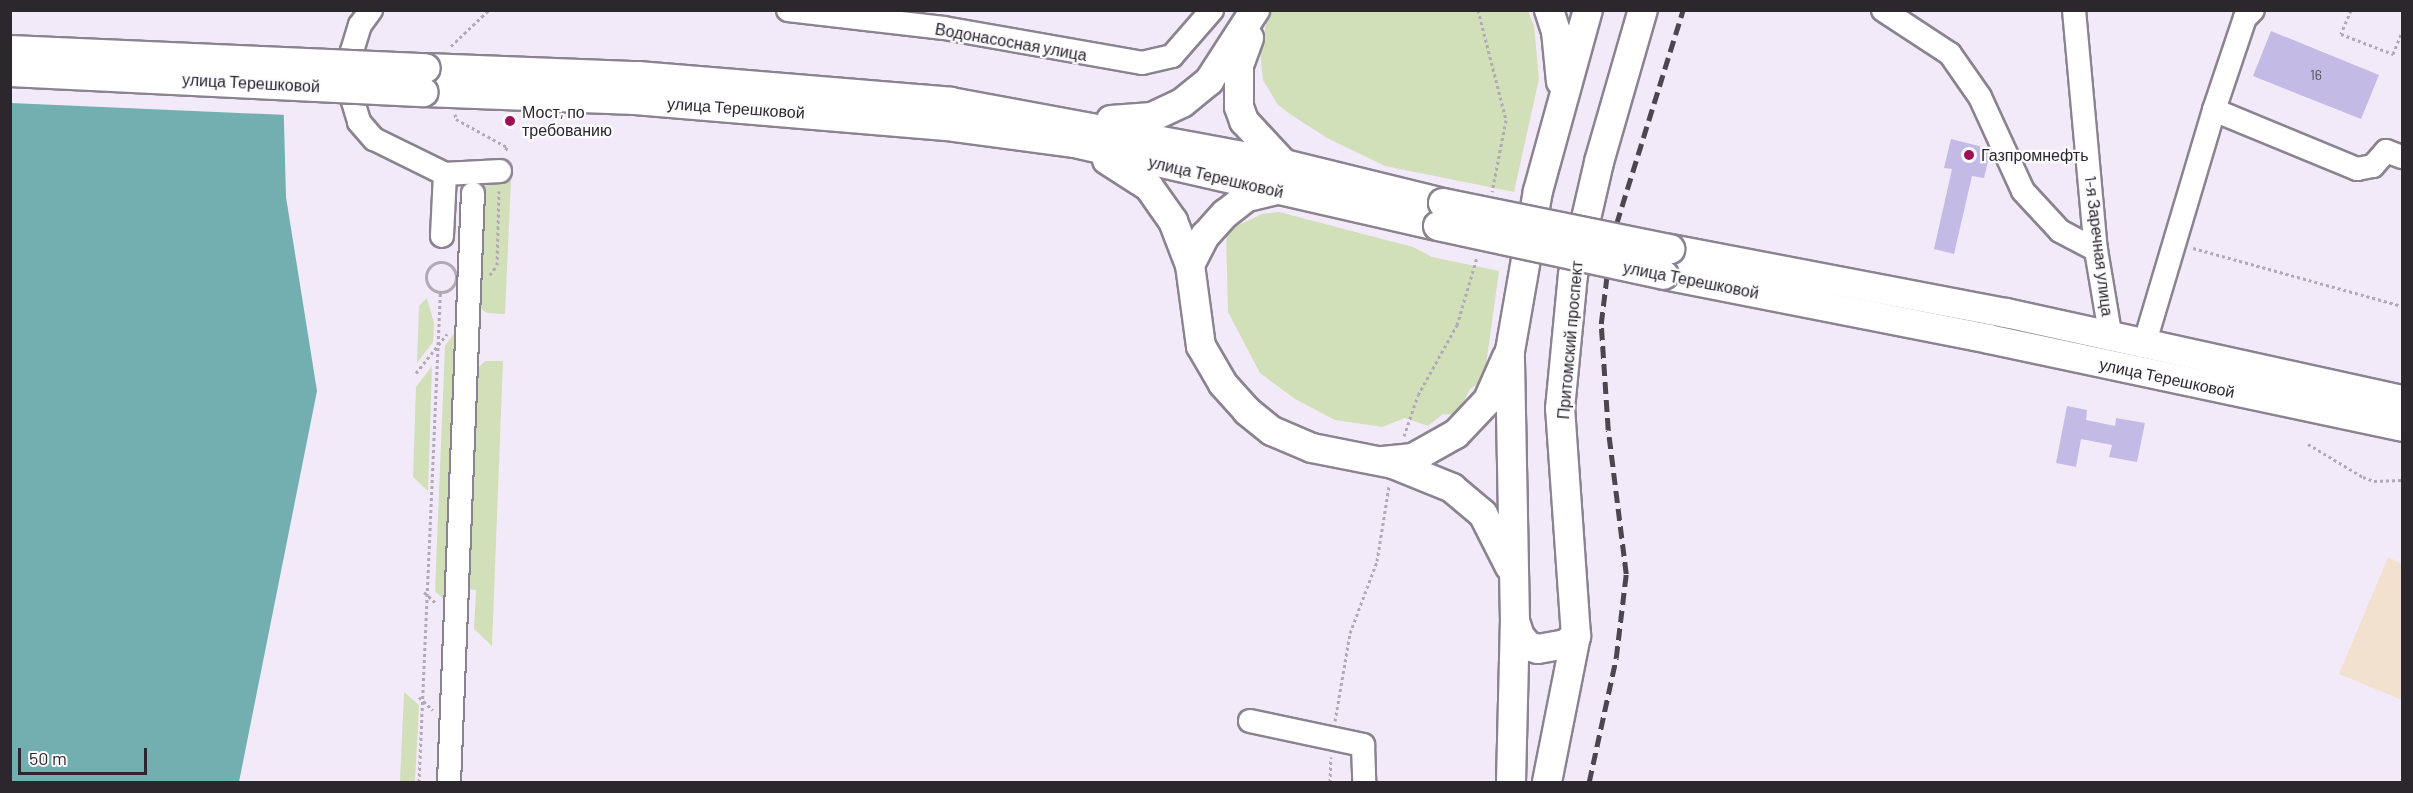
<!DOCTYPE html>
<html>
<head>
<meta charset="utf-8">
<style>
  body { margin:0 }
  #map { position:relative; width:2413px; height:793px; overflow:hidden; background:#f3eaf9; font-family:Barlow,sans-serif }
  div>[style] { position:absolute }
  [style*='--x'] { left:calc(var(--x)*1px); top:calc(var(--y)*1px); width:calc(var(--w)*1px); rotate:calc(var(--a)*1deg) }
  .industrial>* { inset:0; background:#f3e1d0 }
  .green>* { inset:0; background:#d1e0b9 }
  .water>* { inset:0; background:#73afb0 }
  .pier>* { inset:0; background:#f3eaf9 }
  .building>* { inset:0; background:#c3bae6 }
  .path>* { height:3px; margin-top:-1.5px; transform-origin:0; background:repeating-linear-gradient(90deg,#b1a9b5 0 3px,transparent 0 6px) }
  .path>.ring { margin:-1.5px; padding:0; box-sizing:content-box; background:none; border:3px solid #b1a9b5; border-radius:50% }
  .roads { filter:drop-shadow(2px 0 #8b8390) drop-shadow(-2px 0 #8b8390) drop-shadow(0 2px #8b8390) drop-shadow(0 -2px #8b8390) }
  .minor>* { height:22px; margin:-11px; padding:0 11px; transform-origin:11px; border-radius:11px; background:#fff }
  .major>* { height:28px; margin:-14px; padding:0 14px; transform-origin:14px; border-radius:14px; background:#fff }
  .rail>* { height:4.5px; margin-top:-2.25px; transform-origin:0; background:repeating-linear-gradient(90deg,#4c474f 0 12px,transparent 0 18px) }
  .bridges { filter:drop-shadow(2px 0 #8b8390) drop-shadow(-2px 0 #8b8390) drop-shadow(0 2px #8b8390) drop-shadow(0 -2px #8b8390) }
  .major-bridge>* { height:28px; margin:-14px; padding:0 14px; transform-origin:14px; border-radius:14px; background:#fff }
  .dots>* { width:16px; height:16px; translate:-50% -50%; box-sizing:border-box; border:3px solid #fcfbfe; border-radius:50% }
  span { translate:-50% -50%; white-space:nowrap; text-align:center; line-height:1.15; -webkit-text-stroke:4.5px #fcfbfe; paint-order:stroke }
  .number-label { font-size:14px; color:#514c5b }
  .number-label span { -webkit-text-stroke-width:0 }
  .street-label { font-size:16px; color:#2b272d }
  .poi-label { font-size:16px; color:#2b272d }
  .left { translate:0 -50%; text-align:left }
  .frame { position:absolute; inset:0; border:12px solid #2b272d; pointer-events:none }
  .scale { position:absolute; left:18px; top:748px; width:129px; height:27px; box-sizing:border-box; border:3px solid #2b272d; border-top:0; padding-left:8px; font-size:18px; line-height:21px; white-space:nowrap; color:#2b272d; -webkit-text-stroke:4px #fcfbfe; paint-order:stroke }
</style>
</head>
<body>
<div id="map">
  <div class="industrial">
    <div style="clip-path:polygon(2388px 557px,2402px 564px,2402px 700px,2339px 674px)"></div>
  </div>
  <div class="green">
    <div style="clip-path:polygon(1269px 11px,1528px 11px,1534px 26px,1539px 79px,1514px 192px,1385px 166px,1327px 138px,1290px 114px,1278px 105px,1263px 80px,1260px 51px)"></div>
    <div style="clip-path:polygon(507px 176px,511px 180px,505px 314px,487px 313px,477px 306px,480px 186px,489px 177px)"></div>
    <div style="clip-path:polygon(1279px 212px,1413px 247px,1432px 257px,1499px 271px,1484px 380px,1470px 389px,1457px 415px,1443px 414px,1428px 426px,1405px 418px,1382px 427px,1335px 420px,1295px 399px,1260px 373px,1228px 312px,1226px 231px,1262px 214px)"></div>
    <div style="clip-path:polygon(427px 298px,434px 323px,433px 342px,417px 363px,419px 306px)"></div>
    <div style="clip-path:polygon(462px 322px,449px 604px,435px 591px,445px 346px)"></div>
    <div style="clip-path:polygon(485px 361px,503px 361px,492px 646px,474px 629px,476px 590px,466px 589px,476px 370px)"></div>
    <div style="clip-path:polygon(432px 366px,428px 491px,413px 477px,416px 387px)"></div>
    <div style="clip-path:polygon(404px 692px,419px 705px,415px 782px,400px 782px)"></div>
  </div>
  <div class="water">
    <div style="clip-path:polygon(10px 11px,281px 11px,286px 197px,317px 391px,239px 782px,11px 782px)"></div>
  </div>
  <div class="pier">
    <div style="clip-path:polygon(284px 10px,287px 115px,11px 103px,11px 11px)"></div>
  </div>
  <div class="building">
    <div style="clip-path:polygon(2271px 31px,2379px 75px,2361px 119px,2253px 76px)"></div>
    <div style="clip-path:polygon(1951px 139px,1991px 149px,1984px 178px,1972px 176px,1954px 254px,1934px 249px,1952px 169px,1944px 168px)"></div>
    <div style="clip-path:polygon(2067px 406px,2087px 410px,2086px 420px,2115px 426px,2116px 418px,2145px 423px,2137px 462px,2109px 457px,2112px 445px,2081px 439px,2076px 467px,2056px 463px)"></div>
  </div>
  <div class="path">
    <div style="--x:1478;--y:10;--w:114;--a:75.7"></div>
    <div style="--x:1506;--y:120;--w:73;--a:101"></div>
    <div style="--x:2351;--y:10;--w:26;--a:113"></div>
    <div style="--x:2341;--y:34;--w:56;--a:21"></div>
    <div style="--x:2393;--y:54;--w:24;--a:-68"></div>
    <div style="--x:451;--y:46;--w:52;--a:-43.5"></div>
    <div style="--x:455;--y:114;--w:5;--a:79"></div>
    <div style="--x:456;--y:119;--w:58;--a:28.8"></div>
    <div style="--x:507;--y:147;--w:5;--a:112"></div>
    <div style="--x:2193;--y:248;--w:217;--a:15.5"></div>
    <div class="ring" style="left:426px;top:262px;width:27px;height:27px"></div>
    <div style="--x:490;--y:275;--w:12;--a:-55"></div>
    <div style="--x:497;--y:265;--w:74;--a:-88.5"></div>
    <div style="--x:416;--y:373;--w:50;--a:-51.5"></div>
    <div style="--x:1404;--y:436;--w:43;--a:-71.1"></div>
    <div style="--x:1418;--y:395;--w:80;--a:-60.9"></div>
    <div style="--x:1457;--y:325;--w:71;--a:-73.6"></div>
    <div style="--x:2308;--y:444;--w:64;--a:31"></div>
    <div style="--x:2363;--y:477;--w:12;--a:20"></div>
    <div style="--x:2374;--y:481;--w:28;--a:-2"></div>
    <div style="--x:424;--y:592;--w:16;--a:43"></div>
    <div style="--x:419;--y:697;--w:19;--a:43"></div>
    <div style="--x:1335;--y:721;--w:89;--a:-80.3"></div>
    <div style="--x:1350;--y:633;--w:77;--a:-69.4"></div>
    <div style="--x:1377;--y:561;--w:76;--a:-80.9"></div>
    <div style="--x:419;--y:782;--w:490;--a:-87.5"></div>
    <div style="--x:1330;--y:782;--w:25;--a:-88"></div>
  </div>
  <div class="roads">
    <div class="minor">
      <div style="--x:371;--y:10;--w:19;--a:126"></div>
      <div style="--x:360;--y:25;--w:27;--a:107"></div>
      <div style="--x:352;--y:51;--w:44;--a:91.3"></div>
      <div style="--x:351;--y:95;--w:28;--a:73"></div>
      <div style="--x:359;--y:122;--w:23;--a:49"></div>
      <div style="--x:374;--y:139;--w:79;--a:26.2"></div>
      <div style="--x:445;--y:174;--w:62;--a:92.8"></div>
      <div style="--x:788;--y:10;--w:157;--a:6.6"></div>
      <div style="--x:944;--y:28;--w:201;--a:10"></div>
      <div style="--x:1142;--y:63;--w:31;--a:-13"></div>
      <div style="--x:1172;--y:56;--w:61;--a:-49"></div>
      <div style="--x:1883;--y:10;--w:80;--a:33.3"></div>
      <div style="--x:1950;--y:54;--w:52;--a:55.1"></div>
      <div style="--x:1980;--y:97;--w:103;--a:65.4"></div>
      <div style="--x:2023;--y:191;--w:54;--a:47.2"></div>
      <div style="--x:2060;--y:231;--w:41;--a:27.8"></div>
      <div style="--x:2074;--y:10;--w:241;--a:84.8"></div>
      <div style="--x:2096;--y:250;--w:90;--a:80.4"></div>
      <div style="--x:2214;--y:110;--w:155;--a:22.4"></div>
      <div style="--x:2357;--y:169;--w:16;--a:-11"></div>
      <div style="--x:2373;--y:166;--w:20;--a:-49"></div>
      <div style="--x:2386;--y:151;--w:17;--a:21"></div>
      <div style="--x:445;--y:174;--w:55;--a:-3.1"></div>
      <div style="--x:2144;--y:345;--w:245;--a:-73.4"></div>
      <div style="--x:2214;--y:110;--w:97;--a:-71.4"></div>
      <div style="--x:2245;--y:18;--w:11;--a:-45"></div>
      <div style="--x:1250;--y:721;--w:116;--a:12"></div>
      <div style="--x:1363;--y:745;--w:37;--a:88"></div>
      <div style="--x:449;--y:782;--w:589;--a:-87.67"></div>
    </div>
    <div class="major">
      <div style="--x:1549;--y:10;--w:22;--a:72"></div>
      <div style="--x:1556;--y:31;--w:51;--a:84.4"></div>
      <div style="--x:1249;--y:38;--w:29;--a:110"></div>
      <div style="--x:1239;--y:65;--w:42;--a:90"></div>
      <div style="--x:1239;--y:107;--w:15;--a:70"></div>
      <div style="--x:1244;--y:121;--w:59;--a:47.1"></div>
      <div style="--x:426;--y:68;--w:212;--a:2.2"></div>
      <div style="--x:638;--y:76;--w:314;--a:4.7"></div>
      <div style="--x:951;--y:102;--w:339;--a:10.5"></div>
      <div style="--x:1284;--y:164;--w:164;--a:13.8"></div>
      <div style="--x:424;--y:92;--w:211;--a:2.2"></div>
      <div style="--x:635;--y:100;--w:321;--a:4.8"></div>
      <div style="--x:955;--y:127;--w:121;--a:7.6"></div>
      <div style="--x:1075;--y:143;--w:372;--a:12.9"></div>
      <div style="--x:1111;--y:120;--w:41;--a:-4.2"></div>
      <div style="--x:1152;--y:117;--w:33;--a:-25"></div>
      <div style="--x:1182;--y:103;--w:35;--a:-39"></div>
      <div style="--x:1209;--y:81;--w:85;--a:-57.1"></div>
      <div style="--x:1107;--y:160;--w:50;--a:32.7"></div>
      <div style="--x:1149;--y:187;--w:42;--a:54.8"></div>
      <div style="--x:1173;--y:221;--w:47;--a:68.9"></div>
      <div style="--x:1190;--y:265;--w:82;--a:82.3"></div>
      <div style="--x:1201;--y:346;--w:44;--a:59.9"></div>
      <div style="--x:1223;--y:384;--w:36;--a:48"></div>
      <div style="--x:1247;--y:411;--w:32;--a:39"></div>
      <div style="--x:1272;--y:431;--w:43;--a:23"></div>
      <div style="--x:1312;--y:448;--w:83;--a:11.2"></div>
      <div style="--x:1393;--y:464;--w:64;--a:22.1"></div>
      <div style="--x:1452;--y:488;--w:40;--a:40"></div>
      <div style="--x:1483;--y:514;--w:59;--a:63"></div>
      <div style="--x:1670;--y:249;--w:342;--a:10.8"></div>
      <div style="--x:2006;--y:313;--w:405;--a:12.4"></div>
      <div style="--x:1190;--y:265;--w:33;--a:-63"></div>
      <div style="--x:1205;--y:236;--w:30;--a:-48"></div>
      <div style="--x:1225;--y:214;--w:28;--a:-38"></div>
      <div style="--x:1247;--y:197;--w:28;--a:-13"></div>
      <div style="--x:1664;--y:275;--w:331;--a:11.1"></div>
      <div style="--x:1989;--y:339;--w:422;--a:12"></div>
      <div style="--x:1383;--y:461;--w:30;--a:-6"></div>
      <div style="--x:1413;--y:458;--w:49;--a:-29.2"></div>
      <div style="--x:1456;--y:434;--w:47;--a:-46.7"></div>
      <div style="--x:1488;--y:400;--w:47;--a:-66.2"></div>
      <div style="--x:1515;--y:621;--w:16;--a:72"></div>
      <div style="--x:1520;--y:636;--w:13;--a:51"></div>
      <div style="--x:1528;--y:646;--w:10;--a:17"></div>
      <div style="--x:1538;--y:649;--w:27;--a:-10"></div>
      <div style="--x:1565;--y:644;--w:14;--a:-36"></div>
      <div style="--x:1511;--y:782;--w:161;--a:-88.6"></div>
      <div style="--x:1515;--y:621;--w:270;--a:-91.1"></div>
      <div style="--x:1510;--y:351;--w:162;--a:-80.1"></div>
      <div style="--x:1538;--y:191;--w:188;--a:-74.6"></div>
      <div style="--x:1547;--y:782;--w:149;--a:-78.8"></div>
      <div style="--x:1576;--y:636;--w:228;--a:-94"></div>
      <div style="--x:1560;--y:409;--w:135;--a:-84.5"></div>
      <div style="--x:1573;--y:275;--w:116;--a:-77"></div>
      <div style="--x:1599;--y:162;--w:158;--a:-73.9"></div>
    </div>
  </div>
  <div class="rail">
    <div style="--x:1589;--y:782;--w:127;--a:-77.7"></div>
    <div style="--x:1616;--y:658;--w:85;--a:-83.2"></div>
    <div style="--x:1626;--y:574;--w:145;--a:-97.1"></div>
    <div style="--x:1608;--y:430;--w:106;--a:-93.8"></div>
    <div style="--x:1601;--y:324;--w:84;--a:-83.1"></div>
    <div style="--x:1611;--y:241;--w:242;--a:-72.7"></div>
  </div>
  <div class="bridges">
    <div class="major-bridge">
      <div style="--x:10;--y:50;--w:416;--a:2.5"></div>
      <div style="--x:10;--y:72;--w:414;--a:2.8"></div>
      <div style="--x:1443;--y:203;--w:232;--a:11.5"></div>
      <div style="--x:1438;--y:226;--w:231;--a:12.2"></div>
    </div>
  </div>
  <div class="dots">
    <div style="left:510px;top:121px;background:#9f0f58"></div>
    <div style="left:1969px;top:155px;background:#9f0f58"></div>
  </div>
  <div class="number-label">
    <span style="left:2316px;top:75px">16</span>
  </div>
  <div class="street-label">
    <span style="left:1011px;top:42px;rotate:10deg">Водонасосная улица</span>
    <span style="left:251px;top:83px;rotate:3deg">улица Терешковой</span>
    <span style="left:736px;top:108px;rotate:4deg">улица Терешковой</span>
    <span style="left:1216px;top:177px;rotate:13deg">улица Терешковой</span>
    <span style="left:2099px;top:246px;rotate:83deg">1-я Заречная улица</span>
    <span style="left:1691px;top:280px;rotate:11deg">улица Терешковой</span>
    <span style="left:1570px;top:340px;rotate:-85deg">Притомский проспект</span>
    <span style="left:2167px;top:378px;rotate:12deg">улица Терешковой</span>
  </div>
  <div class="poi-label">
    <span class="left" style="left:522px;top:121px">Мост, по<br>требованию</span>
    <span class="left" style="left:1981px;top:155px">Газпромнефть</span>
  </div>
  <div class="frame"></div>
  <div class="scale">50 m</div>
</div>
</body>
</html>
